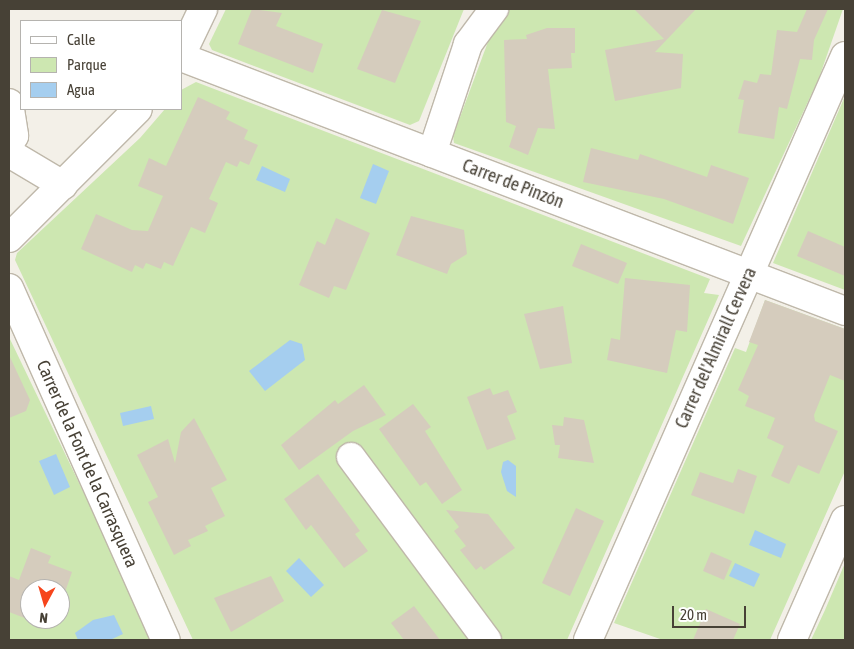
<!DOCTYPE html>
<html>
<head>
<meta charset="utf-8">
<style>
  body { margin:0 }
  #map { position:relative; width:854px; height:649px; overflow:hidden; background:#f3f0e8; font-family:"Asap Condensed",sans-serif }
  div>[style] { position:absolute }
  [style*='--x'] { left:calc(var(--x)*1px); top:calc(var(--y)*1px); width:calc(var(--w)*1px); rotate:calc(var(--a)*1deg) }
  .green>* { inset:0; background:#cde7b1 }
  .water>* { inset:0; background:#a5ceef }
  .building>* { inset:0; background:#d5ccbd }
  .roads { filter:drop-shadow(1px 0 #bfb8aa) drop-shadow(-1px 0 #bfb8aa) drop-shadow(0 1px #bfb8aa) drop-shadow(0 -1px #bfb8aa) }
  .minor>* { height:28px; margin:-14px; padding:0 14px; transform-origin:14px; border-radius:14px; background:#fff }
  span { translate:-50% -50%; white-space:nowrap; text-align:center; line-height:1.15; -webkit-text-stroke:4px #fff; paint-order:stroke }
  .street-label { font-size:18px; color:#474136 }
  .frame { position:absolute; inset:0; border:10px solid #474136; pointer-events:none }
  .legend { position:absolute; left:20px; top:20px; width:162px; height:90px; box-sizing:border-box; background:#fff; border:1px solid #b5b3af; margin:0; padding:6px 9px; list-style:none; font-size:15px; color:#474136 }
  .legend li { display:flex; align-items:center; gap:10px; height:25px }
  .legend b { width:25px; border:1px solid #b5b3af }
  .north { position:absolute; left:20px; top:579px; width:50px; height:50px; box-sizing:border-box; background:#fff; border:1px solid #b5b3af; border-radius:50%; rotate:186deg; font-size:14px; font-weight:700; line-height:20px; text-align:center; color:#474136 }
  .north::after { content:''; display:block; margin:auto; width:18px; height:22px; background:#f6451c; clip-path:polygon(50% 0,100% 100%,50% 72%,0 100%) }
  .scale { position:absolute; left:672px; top:606px; width:74px; height:22px; box-sizing:border-box; border:2px solid #474136; border-top:0; padding-left:6px; font-size:15px; line-height:18px; white-space:nowrap; color:#474136; -webkit-text-stroke:4px #fff; paint-order:stroke }
</style>
</head>
<body>
<div id="map">
  <div class="green">
    <div style="clip-path:polygon(226px 9px,464px 9px,419px 121px,410px 125px,212px 50px,209px 44px)"></div>
    <div style="clip-path:polygon(508px 9px,843px 9px,819px 78px,741px 246px,454px 143px,453px 136px,492px 31px)"></div>
    <div style="clip-path:polygon(196px 82px,710px 279px,704px 293px,719px 295px,567px 640px,193px 640px,15px 260px,17px 253px,140px 138px,165px 109px,181px 109px,181px 90px)"></div>
    <div style="clip-path:polygon(845px 96px,845px 290px,773px 263px)"></div>
    <div style="clip-path:polygon(765px 300px,845px 329px,845px 471px,770px 640px,663px 640px,614px 623px,735px 348px,746px 352px)"></div>
    <div style="clip-path:polygon(evenodd,9px 337px,130px 589px,153px 640px,9px 640px,9px 337px,30px 589px,60px 589px,60px 619px,30px 619px,30px 589px)"></div>
    <div style="clip-path:polygon(845px 563px,845px 640px,811px 640px,825px 610px)"></div>
  </div>
  <div class="water">
    <div style="clip-path:polygon(373px 164px,389px 171px,376px 204px,360px 198px)"></div>
    <div style="clip-path:polygon(262px 166px,290px 179px,285px 192px,256px 180px)"></div>
    <div style="clip-path:polygon(290px 340px,302px 344px,305px 360px,265px 391px,249px 371px)"></div>
    <div style="clip-path:polygon(151px 406px,154px 419px,123px 426px,120px 413px)"></div>
    <div style="clip-path:polygon(56px 454px,70px 487px,54px 495px,39px 461px)"></div>
    <div style="clip-path:polygon(508px 460px,516px 466px,516px 497px,507px 491px,501px 472px,503px 462px)"></div>
    <div style="clip-path:polygon(755px 530px,786px 544px,781px 558px,749px 545px)"></div>
    <div style="clip-path:polygon(299px 558px,324px 585px,311px 597px,286px 571px)"></div>
    <div style="clip-path:polygon(735px 563px,760px 574px,754px 587px,729px 576px)"></div>
    <div style="clip-path:polygon(114px 615px,123px 634px,110px 640px,78px 640px,75px 633px,93px 620px)"></div>
  </div>
  <div class="building">
    <div style="clip-path:polygon(252px 9px,282px 13px,276px 26px,323px 44px,313px 73px,238px 44px)"></div>
    <div style="clip-path:polygon(634px 9px,696px 9px,655px 52px,683px 54px,681px 88px,615px 101px,605px 50px,664px 39px)"></div>
    <div style="clip-path:polygon(807px 9px,828px 9px,814px 40px,812px 60px,800px 59px,787px 109px,779px 107px,774px 139px,738px 133px,744px 100px,738px 99px,744px 80px,757px 83px,760px 74px,771px 75px,777px 30px,797px 32px)"></div>
    <div style="clip-path:polygon(382px 10px,421px 21px,395px 83px,357px 69px)"></div>
    <div style="clip-path:polygon(547px 28px,575px 28px,575px 53px,571px 53px,572px 68px,548px 69px,555px 129px,538px 128px,528px 155px,509px 147px,516px 126px,506px 122px,504px 40px,527px 39px,526px 35px)"></div>
    <div style="clip-path:polygon(198px 97px,230px 112px,226px 119px,248px 130px,244px 139px,258px 145px,249px 165px,240px 161px,237px 167px,226px 162px,209px 199px,218px 203px,205px 233px,191px 227px,173px 266px,164px 262px,161px 269px,146px 263px,143px 269px,135px 265px,132px 272px,81px 249px,96px 214px,132px 230px,148px 231px,163px 196px,138px 186px,149px 158px,166px 166px)"></div>
    <div style="clip-path:polygon(591px 148px,638px 160px,640px 154px,707px 177px,711px 165px,749px 178px,733px 224px,664px 199px,583px 182px)"></div>
    <div style="clip-path:polygon(411px 216px,464px 230px,467px 254px,451px 264px,447px 274px,396px 255px)"></div>
    <div style="clip-path:polygon(336px 218px,370px 233px,346px 290px,334px 286px,329px 298px,299px 285px,317px 241px,325px 245px)"></div>
    <div style="clip-path:polygon(808px 231px,845px 247px,845px 276px,797px 256px)"></div>
    <div style="clip-path:polygon(581px 244px,627px 263px,618px 284px,572px 266px)"></div>
    <div style="clip-path:polygon(625px 278px,690px 285px,687px 332px,676px 330px,667px 373px,607px 360px,611px 338px,620px 340px)"></div>
    <div style="clip-path:polygon(765px 300px,845px 329px,845px 381px,830px 375px,814px 415px,815px 421px,838px 431px,819px 474px,798px 465px,789px 484px,771px 476px,784px 446px,767px 438px,775px 418px,745px 406px,749px 396px,738px 390px,758px 345px,749px 342px)"></div>
    <div style="clip-path:polygon(563px 306px,572px 363px,540px 369px,524px 314px)"></div>
    <div style="clip-path:polygon(9px 355px,30px 400px,26px 411px,9px 418px)"></div>
    <div style="clip-path:polygon(364px 385px,386px 415px,353px 431px,299px 470px,281px 445px,335px 400px,338px 404px)"></div>
    <div style="clip-path:polygon(490px 388px,493px 395px,508px 390px,517px 412px,507px 416px,516px 439px,487px 450px,467px 397px)"></div>
    <div style="clip-path:polygon(413px 404px,431px 427px,425px 431px,462px 490px,442px 504px,426px 482px,420px 486px,379px 429px)"></div>
    <div style="clip-path:polygon(564px 417px,584px 420px,594px 463px,558px 458px,560px 445px,555px 445px,552px 425px,563px 426px)"></div>
    <div style="clip-path:polygon(194px 418px,227px 480px,211px 488px,225px 516px,205px 526px,208px 531px,188px 540px,191px 546px,174px 555px,148px 502px,158px 497px,137px 455px,168px 439px,175px 463px,181px 432px)"></div>
    <div style="clip-path:polygon(738px 469px,757px 476px,744px 514px,691px 495px,700px 472px,733px 483px)"></div>
    <div style="clip-path:polygon(318px 474px,360px 531px,355px 534px,368px 551px,344px 568px,311px 525px,306px 530px,284px 499px)"></div>
    <div style="clip-path:polygon(576px 508px,604px 521px,570px 596px,542px 583px)"></div>
    <div style="clip-path:polygon(446px 510px,488px 514px,515px 548px,484px 570px,481px 566px,476px 570px,460px 550px,466px 546px,454px 531px,459px 527px)"></div>
    <div style="clip-path:polygon(31px 548px,51px 556px,48px 563px,72px 572px,63px 598px,60px 589px,30px 586px,30px 620px,9px 612px,9px 576px,19px 580px)"></div>
    <div style="clip-path:polygon(711px 552px,732px 561px,724px 580px,703px 571px)"></div>
    <div style="clip-path:polygon(271px 576px,284px 601px,231px 632px,214px 598px)"></div>
    <div style="clip-path:polygon(414px 606px,440px 640px,404px 640px,391px 623px)"></div>
    <div style="clip-path:polygon(706px 609px,740px 624px,733px 640px,693px 640px)"></div>
  </div>
  <div class="roads">
    <div class="minor">
      <div style="--x:181;--y:55;--w:51;--a:-64.4"></div>
      <div style="--x:181;--y:57;--w:711;--a:20.93"></div>
      <div style="--x:9;--y:103;--w:33;--a:81"></div>
      <div style="--x:14;--y:136;--w:10;--a:119"></div>
      <div style="--x:9;--y:153;--w:63;--a:30.7"></div>
      <div style="--x:432;--y:153;--w:115;--a:-71.7"></div>
      <div style="--x:468;--y:44;--w:44;--a:-53.4"></div>
      <div style="--x:9;--y:238;--w:182;--a:-45"></div>
      <div style="--x:9;--y:288;--w:385;--a:66"></div>
      <div style="--x:351;--y:457;--w:228;--a:53.4"></div>
      <div style="--x:588;--y:640;--w:638;--a:-66.25"></div>
      <div style="--x:792;--y:640;--w:131;--a:-66.2"></div>
    </div>
  </div>
  <div class="street-label">
    <span style="left:513px;top:184px;rotate:21deg">Carrer de Pinzón</span>
    <span style="left:716px;top:348px;rotate:-66deg">Carrer del'Almirall Cervera</span>
    <span style="left:87px;top:464px;rotate:66deg">Carrer de la Font de la Carrasquera</span>
  </div>
  <div class="frame"></div>
  <ul class="legend">
  <li><b style="height:6px;background:#fff"></b>Calle</li>
  <li><b style="height:14px;background:#cde7b1"></b>Parque</li>
  <li><b style="height:14px;background:#a5ceef"></b>Agua</li>
  </ul>
  <div class="north">N</div>
  <div class="scale">20 m</div>
</div>
</body>
</html>
